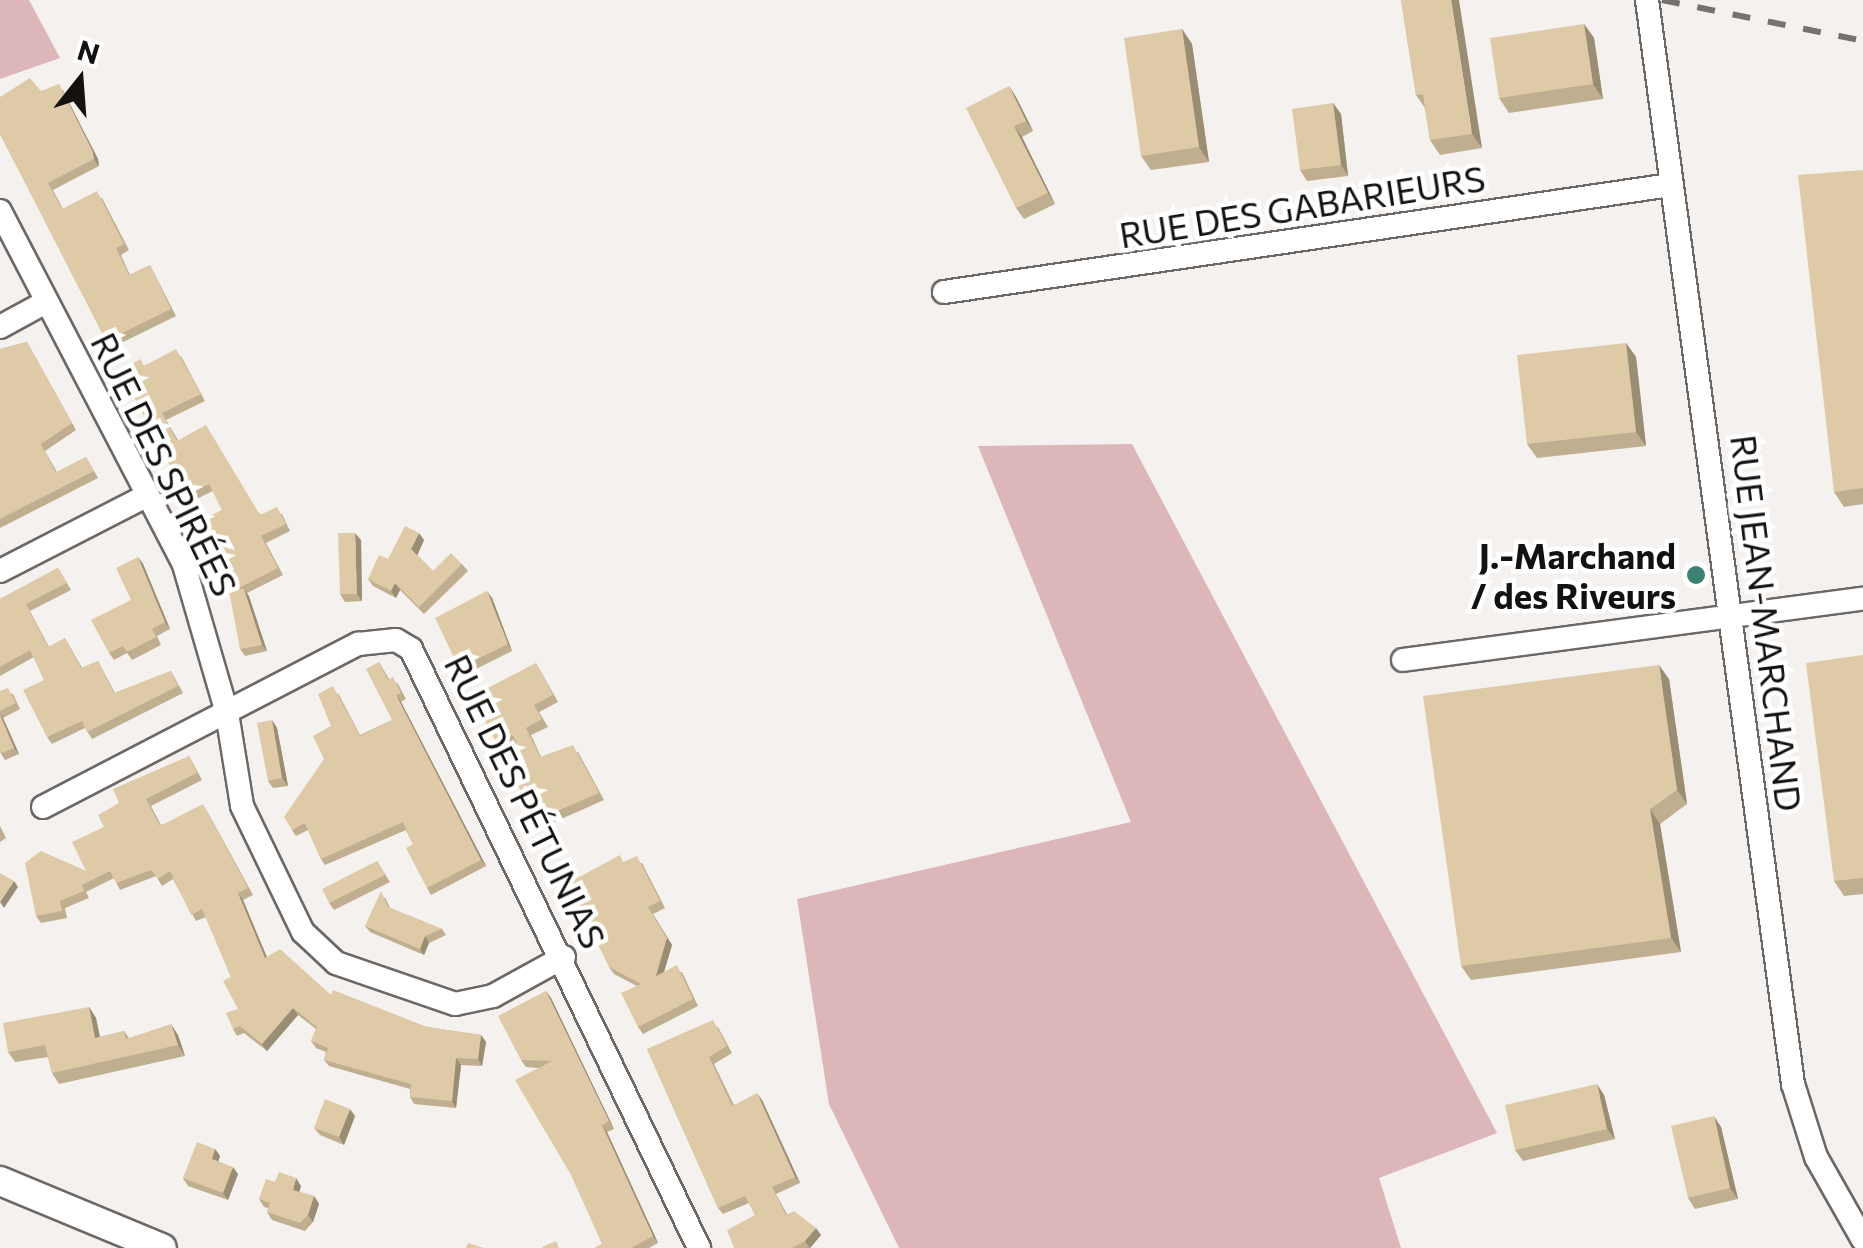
<!DOCTYPE html>
<html>
<head>
<meta charset="utf-8">
<style>
  body { margin:0 }
  #map { position:relative; width:1863px; height:1248px; overflow:hidden; background:#f5f1ee; font-family:Commissioner,sans-serif }
  div>[style] { position:absolute }
  [style*='--x'] { left:calc(var(--x)*1px); top:calc(var(--y)*1px); width:calc(var(--w)*1px); rotate:calc(var(--a)*1deg) }
  .green>* { inset:0; background:#ddb6b9 }
  .roads { filter:drop-shadow(2px 0 #6c6866) drop-shadow(-2px 0 #6c6866) drop-shadow(0 2px #6c6866) drop-shadow(0 -2px #6c6866) }
  .minor>* { height:22px; margin:-11px; padding:0 11px; transform-origin:11px; border-radius:11px; background:#fff }
  .tertiary>* { height:28px; margin:-14px; padding:0 14px; transform-origin:14px; border-radius:14px; background:#fff }
  .rail>* { height:6px; margin-top:-3px; transform-origin:0; background:repeating-linear-gradient(90deg,#757371 0 18px,transparent 0 36px) }
  .wall>* { inset:0; background:#bfae8f }
  .shaded-wall>* { inset:0; background:#9b8d74 }
  .building>* { inset:0; background:#decaa6 }
  .dots>* { width:28px; height:28px; translate:-50% -50%; box-sizing:border-box; border:5px solid #fff; border-radius:50% }
  span { translate:-50% -50%; white-space:nowrap; text-align:center; line-height:1.15; -webkit-text-stroke:9px #fff; paint-order:stroke }
  .street-label { font-size:35px; color:#131211 }
  .poi-label { font-size:35px; color:#131211; font-weight:700 }
  .right { translate:-100% -50%; text-align:right }
  .north { position:absolute; left:30px; top:30px; width:100px; height:100px; -webkit-text-stroke:8px #fff; paint-order:stroke; rotate:17deg; font-size:28px; font-weight:700; line-height:40px; text-align:center; color:#131211 }
  .north::after { content:''; display:block; margin:auto; width:35px; height:45px; background:#131211; clip-path:polygon(50% 0,100% 100%,50% 72%,0 100%) }
</style>
</head>
<body>
<div id="map">
  <div class="green">
    <div style="clip-path:polygon(0 0,29px 0,60px 58px,0 79px)"></div>
    <div style="clip-path:polygon(1132px 444px,1497px 1133px,1379px 1178px,1401px 1248px,899px 1248px,829px 1104px,797px 899px,1131px 822px,978px 446px)"></div>
  </div>
  <div class="roads">
    <div class="minor">
      <div style="--x:1647;--y:0;--w:1094;--a:82.33"></div>
      <div style="--x:1793;--y:1084;--w:77;--a:72.5"></div>
      <div style="--x:1816;--y:1157;--w:95;--a:60.5"></div>
      <div style="--x:0;--y:211;--w:399;--a:62.5"></div>
      <div style="--x:184;--y:565;--w:154;--a:73.8"></div>
      <div style="--x:227;--y:713;--w:94;--a:80.8"></div>
      <div style="--x:242;--y:806;--w:140;--a:64.2"></div>
      <div style="--x:303;--y:932;--w:45;--a:43.2"></div>
      <div style="--x:336;--y:963;--w:126;--a:19"></div>
      <div style="--x:455;--y:1004;--w:39;--a:-12"></div>
      <div style="--x:493;--y:996;--w:81;--a:-28.8"></div>
      <div style="--x:944;--y:292;--w:734;--a:-8.38"></div>
      <div style="--x:0;--y:327;--w:52;--a:-28.5"></div>
      <div style="--x:0;--y:571;--w:162;--a:-27.2"></div>
      <div style="--x:1403;--y:660;--w:464;--a:-7.6"></div>
      <div style="--x:43;--y:807;--w:355;--a:-27.4"></div>
      <div style="--x:358;--y:644;--w:38;--a:-6"></div>
      <div style="--x:396;--y:640;--w:17;--a:31"></div>
      <div style="--x:411;--y:649;--w:665;--a:64.32"></div>
    </div>
    <div class="tertiary">
      <div style="--x:0;--y:1181;--w:175;--a:22.5"></div>
    </div>
  </div>
  <div class="rail">
    <div style="--x:1662;--y:0;--w:205;--a:11.5"></div>
  </div>
  <div class="wall">
    <div style="clip-path:polygon(1401px 0,1482px 148px,1440px 155px,1430px 140px,1425px 108px,1416px 95px)"></div>
    <div style="clip-path:polygon(1584px 24px,1594px 38px,1603px 99px,1509px 113px,1499px 98px)"></div>
    <div style="clip-path:polygon(1182px 29px,1192px 44px,1209px 162px,1151px 170px,1141px 156px)"></div>
    <div style="clip-path:polygon(1009px 86px,1016px 97px,1033px 131px,1022px 137px,1055px 204px,1024px 219px,1016px 208px)"></div>
    <div style="clip-path:polygon(63px 90px,98px 159px,99px 166px,53px 190px,63px 209px,102px 198px,129px 250px,121px 255px,130px 275px,150px 265px,176px 316px,111px 348px,0 134px,41px 91px)"></div>
    <div style="clip-path:polygon(1333px 103px,1341px 114px,1348px 176px,1307px 181px,1300px 170px)"></div>
    <div style="clip-path:polygon(1863px 170px,1863px 504px,1844px 507px,1834px 492px)"></div>
    <div style="clip-path:polygon(27px 342px,76px 430px,45px 451px,57px 472px,86px 457px,98px 478px,0 528px,0 349px)"></div>
    <div style="clip-path:polygon(1626px 343px,1636px 357px,1646px 446px,1537px 458px,1527px 444px)"></div>
    <div style="clip-path:polygon(181px 356px,205px 401px,166px 420px,178px 440px,261px 515px,282px 514px,290px 531px,266px 543px,283px 575px,247px 593px,267px 651px,245px 656px,240px 649px,235px 590px,222px 510px,213px 491px,190px 502px,185px 495px,145px 365px)"></div>
    <div style="clip-path:polygon(361px 540px,362px 601px,345px 602px,340px 594px)"></div>
    <div style="clip-path:polygon(424px 540px,417px 555px,433px 571px,462px 564px,468px 571px,424px 614px,400px 590px,396px 598px,373px 586px,368px 579px,388px 559px)"></div>
    <div style="clip-path:polygon(138px 557px,143px 564px,170px 629px,157px 636px,161px 645px,132px 660px,127px 653px,114px 660px,109px 653px,131px 600px)"></div>
    <div style="clip-path:polygon(58px 568px,71px 590px,30px 611px,49px 647px,65px 638px,82px 668px,98px 661px,115px 693px,171px 671px,183px 693px,92px 739px,85px 728px,52px 744px,47px 737px,44px 680px,34px 657px,0 676px,0 599px)"></div>
    <div style="clip-path:polygon(492px 598px,512px 651px,464px 675px,459px 668px)"></div>
    <div style="clip-path:polygon(1863px 655px,1863px 894px,1844px 896px,1834px 881px)"></div>
    <div style="clip-path:polygon(379px 662px,389px 679px,398px 684px,406px 699px,401px 702px,486px 866px,431px 895px,427px 888px,413px 844px,406px 830px,325px 865px,321px 859px,308px 830px,296px 836px,292px 830px,324px 759px,338px 693px,360px 735px,392px 720px)"></div>
    <div style="clip-path:polygon(536px 663px,558px 702px,539px 712px,548px 727px,531px 735px,541px 757px,578px 752px,604px 800px,541px 828px,536px 820px,527px 765px,517px 743px,502px 751px,497px 744px)"></div>
    <div style="clip-path:polygon(1669px 679px,1687px 804px,1660px 824px,1681px 952px,1471px 980px,1461px 966px)"></div>
    <div style="clip-path:polygon(0 691px,13px 694px,20px 709px,3px 718px,19px 754px,5px 760px,0 752px)"></div>
    <div style="clip-path:polygon(272px 720px,277px 728px,288px 786px,273px 788px,268px 781px)"></div>
    <div style="clip-path:polygon(189px 756px,202px 780px,151px 806px,161px 825px,207px 811px,253px 895px,243px 900px,267px 957px,331px 995px,427px 1027px,481px 1035px,486px 1042px,482px 1066px,461px 1065px,456px 1108px,414px 1104px,410px 1097px,410px 1089px,329px 1066px,324px 1060px,326px 1052px,316px 1048px,311px 1041px,316px 1029px,298px 1015px,267px 1051px,244px 1033px,237px 1036px,233px 1029px,238px 1009px,231px 977px,206px 917px,196px 921px,173px 879px,162px 886px,156px 876px,120px 890px,114px 878px,86px 892px,89px 898px,65px 908px,67px 918px,41px 923px,36px 916px,86px 871px,104px 827px,119px 803px)"></div>
    <div style="clip-path:polygon(0 826px,6px 838px,0 842px)"></div>
    <div style="clip-path:polygon(377px 861px,390px 882px,334px 910px,329px 903px)"></div>
    <div style="clip-path:polygon(624px 862px,642px 863px,665px 908px,653px 914px,672px 945px,664px 972px,682px 972px,698px 1006px,643px 1034px,638px 1027px,637px 986px,614px 974px,609px 967px)"></div>
    <div style="clip-path:polygon(385px 897px,390px 908px,442px 929px,446px 935px,429px 943px,424px 955px,370px 932px,365px 926px)"></div>
    <div style="clip-path:polygon(546px 991px,551px 998px,614px 1129px,607px 1132px,658px 1243px,649px 1248px,596px 1248px,602px 1244px,539px 1068px,526px 1067px,521px 1060px)"></div>
    <div style="clip-path:polygon(89px 1007px,96px 1018px,100px 1037px,124px 1031px,129px 1038px,178px 1035px,185px 1056px,59px 1084px,52px 1073px,48px 1057px,15px 1062px,8px 1052px)"></div>
    <div style="clip-path:polygon(718px 1027px,732px 1053px,714px 1064px,734px 1105px,762px 1100px,800px 1183px,776px 1194px,787px 1214px,821px 1235px,810px 1248px,734px 1248px,755px 1215px,749px 1203px,723px 1214px,718px 1208px,647px 1049px)"></div>
    <div style="clip-path:polygon(1604px 1095px,1615px 1139px,1523px 1161px,1515px 1150px)"></div>
    <div style="clip-path:polygon(355px 1116px,344px 1145px,320px 1135px,314px 1128px)"></div>
    <div style="clip-path:polygon(1721px 1127px,1738px 1199px,1695px 1209px,1688px 1198px)"></div>
    <div style="clip-path:polygon(215px 1149px,220px 1156px,218px 1161px,238px 1174px,228px 1200px,188px 1186px,183px 1178px)"></div>
    <div style="clip-path:polygon(275px 1182px,301px 1186px,299px 1192px,314px 1196px,319px 1204px,313px 1222px,305px 1231px,272px 1220px,267px 1212px,268px 1208px,264px 1207px,259px 1199px)"></div>
  </div>
  <div class="shaded-wall">
    <div style="clip-path:polygon(1451px 0,1459px 0,1482px 148px,1472px 134px)"></div>
    <div style="clip-path:polygon(1584px 24px,1594px 38px,1603px 99px,1593px 84px)"></div>
    <div style="clip-path:polygon(1182px 29px,1192px 44px,1209px 162px,1199px 147px)"></div>
    <div style="clip-path:polygon(59px 84px,98px 159px,99px 166px,94px 159px)"></div>
    <div style="clip-path:polygon(1009px 86px,1016px 97px,1033px 131px,1026px 121px)"></div>
    <div style="clip-path:polygon(1333px 103px,1341px 114px,1348px 176px,1341px 165px)"></div>
    <div style="clip-path:polygon(1014px 126px,1022px 137px,1055px 204px,1048px 193px)"></div>
    <div style="clip-path:polygon(1626px 343px,1636px 357px,1646px 446px,1636px 432px)"></div>
    <div style="clip-path:polygon(355px 533px,361px 540px,362px 601px,357px 594px)"></div>
    <div style="clip-path:polygon(419px 533px,424px 540px,417px 556px,411px 549px)"></div>
    <div style="clip-path:polygon(138px 557px,143px 564px,170px 629px,165px 622px)"></div>
    <div style="clip-path:polygon(395px 583px,400px 590px,396px 598px,391px 591px)"></div>
    <div style="clip-path:polygon(244px 589px,249px 596px,267px 651px,262px 645px)"></div>
    <div style="clip-path:polygon(487px 591px,492px 598px,512px 651px,508px 644px)"></div>
    <div style="clip-path:polygon(1659px 665px,1669px 679px,1687px 804px,1677px 790px)"></div>
    <div style="clip-path:polygon(396px 695px,401px 702px,486px 866px,481px 860px)"></div>
    <div style="clip-path:polygon(0 714px,3px 718px,19px 754px,14px 748px)"></div>
    <div style="clip-path:polygon(272px 720px,277px 728px,288px 786px,282px 778px)"></div>
    <div style="clip-path:polygon(1650px 809px,1660px 824px,1681px 952px,1671px 938px)"></div>
    <div style="clip-path:polygon(14px 881px,18px 887px,4px 908px,0 902px)"></div>
    <div style="clip-path:polygon(238px 893px,243px 900px,270px 965px,265px 958px)"></div>
    <div style="clip-path:polygon(648px 907px,672px 945px,661px 982px,656px 976px)"></div>
    <div style="clip-path:polygon(425px 936px,429px 943px,424px 955px,420px 949px)"></div>
    <div style="clip-path:polygon(546px 991px,551px 998px,614px 1129px,609px 1121px)"></div>
    <div style="clip-path:polygon(89px 1007px,96px 1018px,102px 1048px,95px 1038px)"></div>
    <div style="clip-path:polygon(293px 1008px,298px 1015px,267px 1051px,262px 1044px)"></div>
    <div style="clip-path:polygon(171px 1024px,178px 1035px,185px 1056px,178px 1045px)"></div>
    <div style="clip-path:polygon(481px 1035px,486px 1042px,482px 1066px,478px 1059px)"></div>
    <div style="clip-path:polygon(456px 1058px,461px 1065px,456px 1108px,452px 1101px)"></div>
    <div style="clip-path:polygon(1597px 1084px,1604px 1095px,1615px 1139px,1607px 1129px)"></div>
    <div style="clip-path:polygon(757px 1093px,762px 1100px,800px 1183px,795px 1177px)"></div>
    <div style="clip-path:polygon(350px 1109px,355px 1116px,344px 1145px,339px 1137px)"></div>
    <div style="clip-path:polygon(1714px 1116px,1721px 1127px,1738px 1199px,1730px 1188px)"></div>
    <div style="clip-path:polygon(602px 1125px,607px 1132px,658px 1243px,653px 1236px)"></div>
    <div style="clip-path:polygon(215px 1149px,220px 1156px,217px 1166px,212px 1159px)"></div>
    <div style="clip-path:polygon(233px 1167px,238px 1174px,228px 1200px,223px 1193px)"></div>
    <div style="clip-path:polygon(296px 1178px,301px 1186px,298px 1197px,293px 1190px)"></div>
    <div style="clip-path:polygon(314px 1196px,319px 1204px,313px 1222px,308px 1215px)"></div>
    <div style="clip-path:polygon(816px 1228px,821px 1235px,810px 1248px,805px 1241px)"></div>
  </div>
  <div class="building">
    <div style="clip-path:polygon(1401px 0,1451px 0,1472px 134px,1430px 140px,1423px 94px,1416px 95px)"></div>
    <div style="clip-path:polygon(1584px 24px,1593px 84px,1499px 98px,1490px 38px)"></div>
    <div style="clip-path:polygon(1182px 29px,1199px 147px,1141px 156px,1124px 38px)"></div>
    <div style="clip-path:polygon(30px 78px,41px 91px,59px 84px,93px 152px,94px 159px,48px 183px,62px 209px,97px 191px,124px 244px,116px 248px,129px 275px,150px 265px,171px 309px,106px 341px,0 134px,0 97px)"></div>
    <div style="clip-path:polygon(1009px 86px,1026px 121px,1014px 126px,1048px 193px,1016px 208px,966px 108px)"></div>
    <div style="clip-path:polygon(1333px 103px,1341px 165px,1300px 170px,1292px 109px)"></div>
    <div style="clip-path:polygon(1863px 170px,1863px 488px,1834px 492px,1798px 175px)"></div>
    <div style="clip-path:polygon(27px 342px,72px 423px,41px 444px,56px 473px,86px 457px,94px 471px,0 519px,0 349px)"></div>
    <div style="clip-path:polygon(1626px 343px,1636px 432px,1527px 444px,1517px 355px)"></div>
    <div style="clip-path:polygon(176px 349px,201px 394px,162px 413px,177px 441px,206px 425px,260px 515px,277px 507px,286px 524px,261px 536px,278px 568px,235px 590px,244px 589px,262px 645px,240px 649px,229px 591px,235px 590px,200px 521px,222px 510px,209px 484px,185px 495px,120px 370px,141px 359px,144px 366px)"></div>
    <div style="clip-path:polygon(405px 526px,419px 533px,411px 549px,433px 571px,451px 553px,462px 564px,419px 607px,395px 583px,391px 591px,368px 579px,379px 555px,388px 559px)"></div>
    <div style="clip-path:polygon(338px 533px,355px 533px,357px 594px,340px 594px)"></div>
    <div style="clip-path:polygon(138px 557px,165px 622px,152px 629px,156px 637px,127px 652px,123px 646px,109px 653px,91px 620px,131px 600px,116px 568px)"></div>
    <div style="clip-path:polygon(58px 568px,67px 583px,26px 604px,48px 647px,65px 638px,81px 668px,98px 661px,114px 693px,171px 671px,178px 686px,87px 732px,82px 721px,47px 737px,23px 690px,44px 680px,30px 650px,0 667px,0 599px)"></div>
    <div style="clip-path:polygon(487px 591px,508px 644px,459px 668px,435px 618px)"></div>
    <div style="clip-path:polygon(1863px 655px,1863px 878px,1834px 881px,1806px 663px)"></div>
    <div style="clip-path:polygon(379px 662px,388px 680px,393px 677px,401px 693px,396px 695px,481px 860px,427px 888px,406px 848px,413px 844px,403px 822px,321px 859px,305px 823px,292px 830px,284px 817px,324px 759px,313px 736px,331px 726px,318px 694px,333px 686px,360px 736px,392px 720px,366px 669px)"></div>
    <div style="clip-path:polygon(536px 663px,553px 695px,534px 705px,542px 719px,526px 728px,540px 757px,573px 745px,599px 793px,536px 820px,511px 772px,527px 765px,513px 735px,497px 744px,472px 696px)"></div>
    <div style="clip-path:polygon(1659px 665px,1677px 790px,1650px 809px,1671px 938px,1461px 966px,1423px 696px)"></div>
    <div style="clip-path:polygon(8px 688px,16px 703px,0 711px,0 691px)"></div>
    <div style="clip-path:polygon(0 715px,14px 748px,1px 753px,0 752px)"></div>
    <div style="clip-path:polygon(272px 720px,282px 778px,268px 781px,257px 723px)"></div>
    <div style="clip-path:polygon(189px 756px,197px 773px,146px 799px,160px 826px,203px 804px,248px 888px,238px 893px,265px 958px,280px 949px,331px 995px,333px 990px,427px 1027px,481px 1035px,478px 1059px,456px 1058px,452px 1101px,410px 1097px,411px 1084px,324px 1060px,328px 1048px,311px 1041px,317px 1027px,293px 1008px,262px 1044px,240px 1026px,233px 1029px,226px 1013px,238px 1009px,223px 981px,231px 977px,202px 909px,191px 915px,170px 871px,158px 879px,151px 870px,116px 883px,110px 871px,82px 885px,84px 891px,60px 901px,62px 911px,36px 916px,25px 863px,41px 851px,86px 871px,72px 842px,104px 827px,98px 815px,119px 803px,113px 789px)"></div>
    <div style="clip-path:polygon(620px 855px,623px 862px,637px 856px,660px 901px,648px 907px,667px 938px,656px 976px,677px 965px,693px 999px,638px 1027px,621px 993px,641px 984px,609px 967px,568px 883px)"></div>
    <div style="clip-path:polygon(377px 861px,385px 875px,329px 903px,322px 889px)"></div>
    <div style="clip-path:polygon(0 873px,14px 881px,0 902px)"></div>
    <div style="clip-path:polygon(381px 891px,388px 907px,442px 929px,425px 936px,420px 949px,365px 926px)"></div>
    <div style="clip-path:polygon(546px 991px,609px 1121px,602px 1125px,653px 1236px,631px 1248px,596px 1248px,595px 1247px,602px 1244px,571px 1175px,515px 1080px,552px 1061px,521px 1060px,498px 1016px)"></div>
    <div style="clip-path:polygon(89px 1007px,95px 1038px,124px 1031px,126px 1039px,171px 1024px,178px 1045px,52px 1073px,45px 1045px,8px 1052px,3px 1023px)"></div>
    <div style="clip-path:polygon(713px 1020px,727px 1046px,709px 1057px,732px 1106px,757px 1093px,795px 1177px,772px 1187px,786px 1215px,794px 1211px,816px 1228px,805px 1241px,792px 1248px,734px 1248px,727px 1230px,755px 1215px,745px 1196px,718px 1208px,647px 1049px)"></div>
    <div style="clip-path:polygon(1597px 1084px,1607px 1129px,1515px 1150px,1505px 1105px)"></div>
    <div style="clip-path:polygon(325px 1099px,350px 1109px,339px 1137px,314px 1128px)"></div>
    <div style="clip-path:polygon(1714px 1116px,1730px 1188px,1688px 1198px,1671px 1126px)"></div>
    <div style="clip-path:polygon(197px 1142px,215px 1149px,212px 1159px,233px 1167px,223px 1193px,183px 1178px)"></div>
    <div style="clip-path:polygon(279px 1172px,296px 1178px,293px 1190px,314px 1196px,308px 1215px,300px 1223px,267px 1212px,270px 1203px,259px 1199px,266px 1179px,275px 1182px)"></div>
    <div style="clip-path:polygon(556px 1241px,559px 1248px,543px 1248px,542px 1247px)"></div>
    <div style="clip-path:polygon(468px 1243px,484px 1248px,466px 1248px)"></div>
  </div>
  <div class="dots">
    <div style="left:1696px;top:575px;background:#3f8171"></div>
  </div>
  <div class="street-label">
    <span style="left:1302px;top:206px;rotate:-9deg">RUE DES GABARIEURS</span>
    <span style="left:165px;top:464px;rotate:64deg">RUE DES SPIRÉES</span>
    <span style="left:1767px;top:623px;rotate:83deg">RUE JEAN-MARCHAND</span>
    <span style="left:526px;top:801px;rotate:64deg">RUE DES PÉTUNIAS</span>
  </div>
  <div class="poi-label">
    <span class="right" style="left:1676px;top:575px">J.-Marchand<br>/ des Riveurs</span>
  </div>
  <div class="north">N</div>
</div>
</body>
</html>
